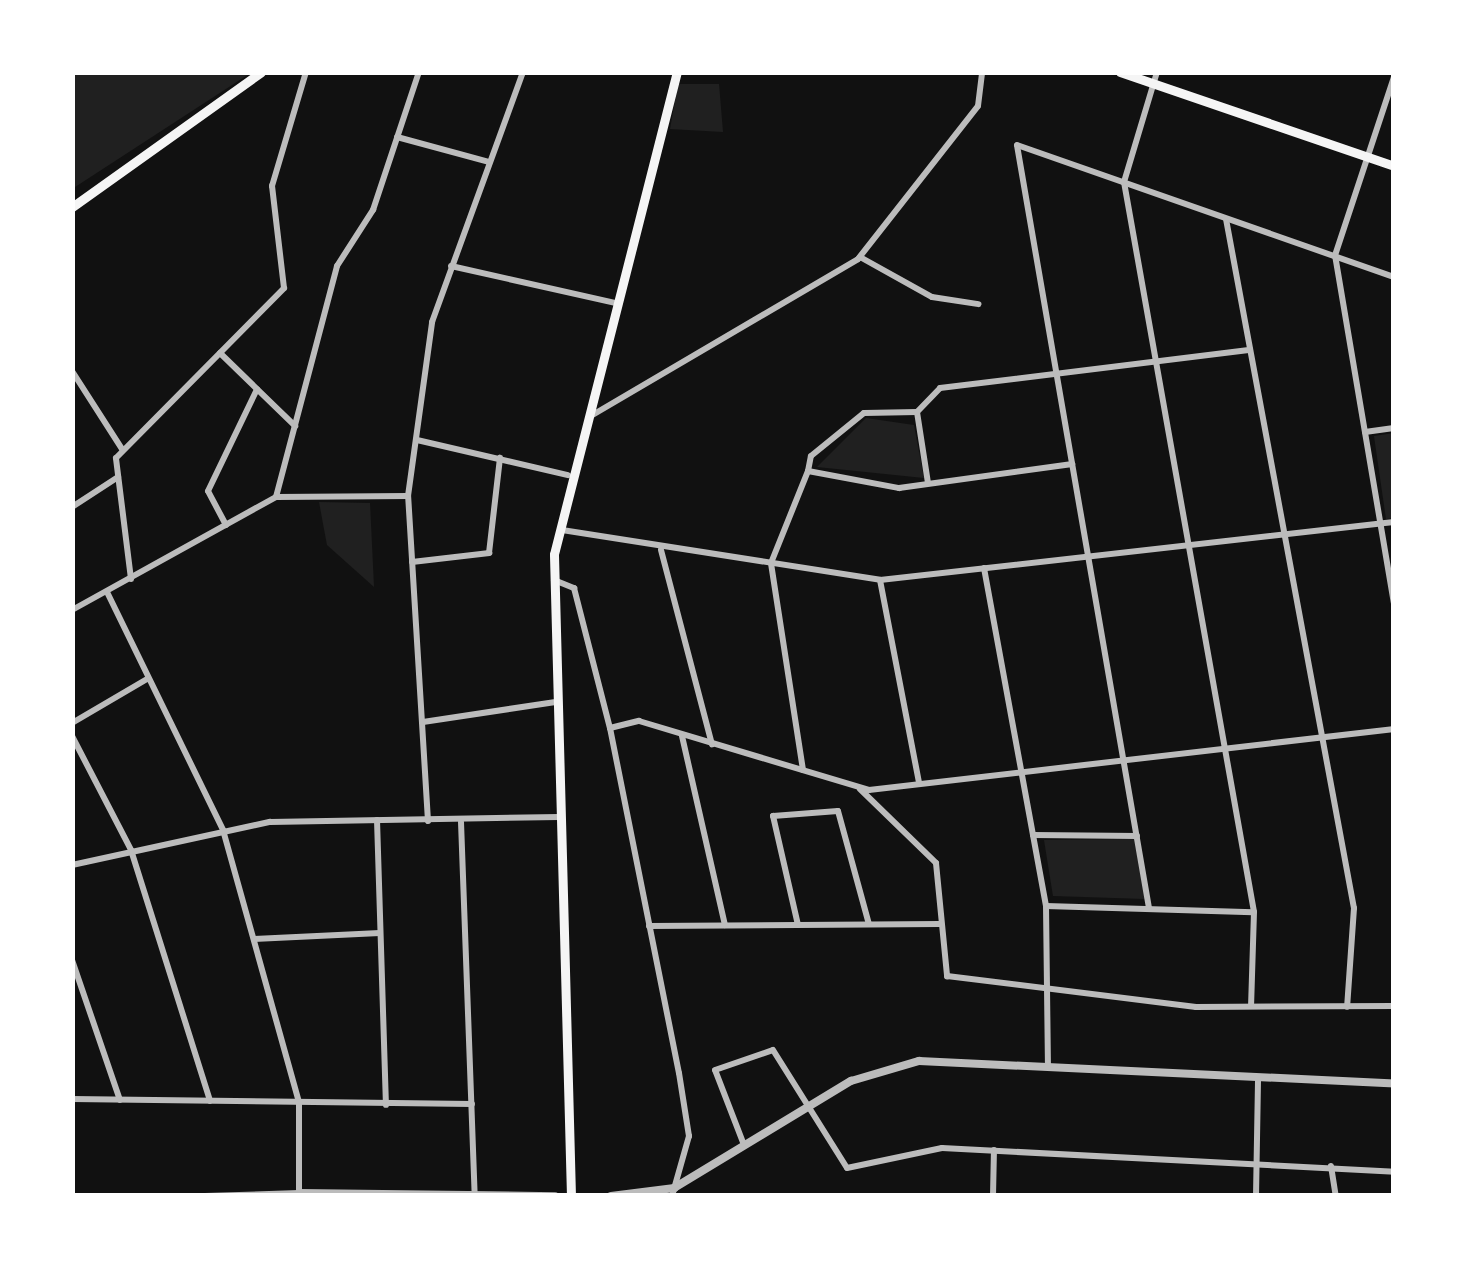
<!DOCTYPE html>
<html>
<head>
<meta charset="utf-8">
<style>
  body { margin:0 }
  #map { position:relative; width:1466px; height:1268px; overflow:hidden; background:#111; font-family:Figtree,sans-serif }
  div>[style] { position:absolute }
  [style*='--x'] { left:calc(var(--x)*1px); top:calc(var(--y)*1px); width:calc(var(--w)*1px); rotate:calc(var(--a)*1deg) }
  .green>* { inset:0; background:#202020 }
  .minor>* { height:6px; margin:-3px; padding:0 3px; transform-origin:3px; border-radius:3px; background:#bcbcbc }
  .tertiary>* { height:8px; margin:-4px; padding:0 4px; transform-origin:4px; border-radius:4px; background:#bcbcbc }
  .secondary>* { height:9px; margin:-4.5px; padding:0 4.5px; transform-origin:4.5px; border-radius:4.5px; background:#f5f5f5 }
  span { translate:-50% -50%; white-space:nowrap; text-align:center; line-height:1.15; -webkit-text-stroke:9px #fff; paint-order:stroke }
  .frame { position:absolute; inset:0; border:75px solid #fff; pointer-events:none }
</style>
</head>
<body>
<div id="map">
  <div class="green">
    <div style="clip-path:polygon(72px 72px,252px 72px,72px 189px)"></div>
    <div style="clip-path:polygon(678px 84px,719px 84px,723px 132px,670px 129px)"></div>
    <div style="clip-path:polygon(866px 418px,914px 425px,924px 478px,817px 467px)"></div>
    <div style="clip-path:polygon(1394px 433px,1394px 518px,1386px 519px,1374px 436px)"></div>
    <div style="clip-path:polygon(319px 502px,370px 503px,374px 587px,327px 545px)"></div>
    <div style="clip-path:polygon(1134px 839px,1145px 899px,1053px 896px,1044px 840px)"></div>
  </div>
  <div class="minor">
    <div style="--x:1157;--y:72;--w:115;--a:106.7"></div>
    <div style="--x:1124;--y:182;--w:741;--a:79.9"></div>
    <div style="--x:1254;--y:912;--w:94;--a:91.8"></div>
    <div style="--x:1394;--y:77;--w:188;--a:108.3"></div>
    <div style="--x:1335;--y:255;--w:353;--a:80.4"></div>
    <div style="--x:397;--y:137;--w:95;--a:15.2"></div>
    <div style="--x:1226;--y:219;--w:701;--a:79.48"></div>
    <div style="--x:1354;--y:908;--w:99;--a:94"></div>
    <div style="--x:860;--y:257;--w:82;--a:29.1"></div>
    <div style="--x:932;--y:297;--w:47;--a:8.7"></div>
    <div style="--x:451;--y:266;--w:168;--a:12.7"></div>
    <div style="--x:220;--y:353;--w:105;--a:44.2"></div>
    <div style="--x:72;--y:371;--w:93;--a:57.3"></div>
    <div style="--x:589;--y:417;--w:312;--a:-30.4"></div>
    <div style="--x:858;--y:259;--w:194;--a:-51.9"></div>
    <div style="--x:978;--y:106;--w:34;--a:-83"></div>
    <div style="--x:1365;--y:432;--w:29;--a:-8"></div>
    <div style="--x:417;--y:440;--w:155;--a:13.1"></div>
    <div style="--x:808;--y:471;--w:15;--a:-79"></div>
    <div style="--x:811;--y:456;--w:68;--a:-39.1"></div>
    <div style="--x:864;--y:413;--w:53;--a:-1.1"></div>
    <div style="--x:928;--y:483;--w:72;--a:-98.8"></div>
    <div style="--x:917;--y:412;--w:33;--a:-46"></div>
    <div style="--x:940;--y:388;--w:311;--a:-7"></div>
    <div style="--x:276;--y:497;--w:132;--a:-0.4"></div>
    <div style="--x:72;--y:507;--w:55;--a:-33.1"></div>
    <div style="--x:226;--y:525;--w:38;--a:-118"></div>
    <div style="--x:208;--y:491;--w:113;--a:-64.3"></div>
    <div style="--x:562;--y:530;--w:322;--a:8.9"></div>
    <div style="--x:880;--y:580;--w:517;--a:-6.44"></div>
    <div style="--x:661;--y:550;--w:201;--a:75.3"></div>
    <div style="--x:412;--y:562;--w:78;--a:-6.7"></div>
    <div style="--x:489;--y:553;--w:96;--a:-83.4"></div>
    <div style="--x:984;--y:568;--w:344;--a:79.6"></div>
    <div style="--x:1046;--y:906;--w:160;--a:89.3"></div>
    <div style="--x:131;--y:579;--w:122;--a:-97.1"></div>
    <div style="--x:116;--y:458;--w:239;--a:-45.3"></div>
    <div style="--x:284;--y:288;--w:103;--a:-96.7"></div>
    <div style="--x:272;--y:186;--w:119;--a:-73.4"></div>
    <div style="--x:554;--y:580;--w:22;--a:22"></div>
    <div style="--x:574;--y:588;--w:145;--a:75.6"></div>
    <div style="--x:610;--y:728;--w:352;--a:78.7"></div>
    <div style="--x:679;--y:1073;--w:64;--a:81"></div>
    <div style="--x:689;--y:1136;--w:62;--a:105.8"></div>
    <div style="--x:880;--y:580;--w:207;--a:79.1"></div>
    <div style="--x:107;--y:592;--w:265;--a:64"></div>
    <div style="--x:223;--y:830;--w:283;--a:74.4"></div>
    <div style="--x:299;--y:1103;--w:90;--a:90"></div>
    <div style="--x:72;--y:610;--w:233;--a:-29"></div>
    <div style="--x:276;--y:497;--w:239;--a:-75.2"></div>
    <div style="--x:337;--y:266;--w:67;--a:-57.3"></div>
    <div style="--x:373;--y:210;--w:145;--a:-71.6"></div>
    <div style="--x:423;--y:722;--w:134;--a:-8.6"></div>
    <div style="--x:72;--y:723;--w:87;--a:-30.4"></div>
    <div style="--x:610;--y:728;--w:30;--a:-14"></div>
    <div style="--x:639;--y:721;--w:240;--a:16.7"></div>
    <div style="--x:869;--y:790;--w:529;--a:-6.63"></div>
    <div style="--x:72;--y:736;--w:128;--a:62.6"></div>
    <div style="--x:131;--y:850;--w:263;--a:72.5"></div>
    <div style="--x:682;--y:736;--w:194;--a:77.2"></div>
    <div style="--x:803;--y:770;--w:209;--a:-98.8"></div>
    <div style="--x:771;--y:563;--w:99;--a:-68.1"></div>
    <div style="--x:808;--y:471;--w:93;--a:10.6"></div>
    <div style="--x:899;--y:488;--w:175;--a:-7.9"></div>
    <div style="--x:860;--y:789;--w:106;--a:44.2"></div>
    <div style="--x:936;--y:863;--w:114;--a:84.4"></div>
    <div style="--x:947;--y:976;--w:251;--a:7.1"></div>
    <div style="--x:1196;--y:1007;--w:198;--a:-0.3"></div>
    <div style="--x:377;--y:820;--w:285;--a:88.2"></div>
    <div style="--x:428;--y:821;--w:326;--a:-93.5"></div>
    <div style="--x:408;--y:496;--w:176;--a:-82.1"></div>
    <div style="--x:432;--y:322;--w:266;--a:-70"></div>
    <div style="--x:461;--y:822;--w:374;--a:87.9"></div>
    <div style="--x:1033;--y:835;--w:104;--a:0.6"></div>
    <div style="--x:72;--y:865;--w:203;--a:-12.3"></div>
    <div style="--x:270;--y:822;--w:289;--a:-1"></div>
    <div style="--x:1046;--y:906;--w:207;--a:1.7"></div>
    <div style="--x:1149;--y:908;--w:774;--a:-99.82"></div>
    <div style="--x:1017;--y:145;--w:399;--a:19.3"></div>
    <div style="--x:798;--y:925;--w:112;--a:-102.9"></div>
    <div style="--x:773;--y:816;--w:65;--a:-4.4"></div>
    <div style="--x:838;--y:811;--w:117;--a:74.7"></div>
    <div style="--x:649;--y:926;--w:291;--a:-0.4"></div>
    <div style="--x:254;--y:939;--w:126;--a:-2.7"></div>
    <div style="--x:72;--y:960;--w:148;--a:71.1"></div>
    <div style="--x:72;--y:1099;--w:400;--a:0.7"></div>
    <div style="--x:744;--y:1145;--w:80;--a:-111.1"></div>
    <div style="--x:715;--y:1070;--w:61;--a:-19"></div>
    <div style="--x:773;--y:1050;--w:139;--a:57.9"></div>
    <div style="--x:847;--y:1168;--w:97;--a:-11.9"></div>
    <div style="--x:942;--y:1148;--w:453;--a:3"></div>
    <div style="--x:1331;--y:1166;--w:30;--a:81"></div>
    <div style="--x:205;--y:1196;--w:94;--a:-1.8"></div>
    <div style="--x:993;--y:1196;--w:46;--a:-88.8"></div>
    <div style="--x:1256;--y:1196;--w:119;--a:-89"></div>
  </div>
  <div class="tertiary">
    <div style="--x:299;--y:1193;--w:256;--a:0.7"></div>
    <div style="--x:611;--y:1196;--w:64;--a:-7.2"></div>
    <div style="--x:674;--y:1188;--w:207;--a:-31.2"></div>
    <div style="--x:851;--y:1081;--w:71;--a:-16.4"></div>
    <div style="--x:919;--y:1061;--w:476;--a:2.7"></div>
  </div>
  <div class="secondary">
    <div style="--x:1120;--y:72;--w:290;--a:18.9"></div>
    <div style="--x:72;--y:207;--w:232;--a:-35.5"></div>
    <div style="--x:571;--y:1196;--w:642;--a:-91.52"></div>
    <div style="--x:554;--y:554;--w:497;--a:-75.7"></div>
  </div>
  <div class="frame"></div>
</div>
</body>
</html>
